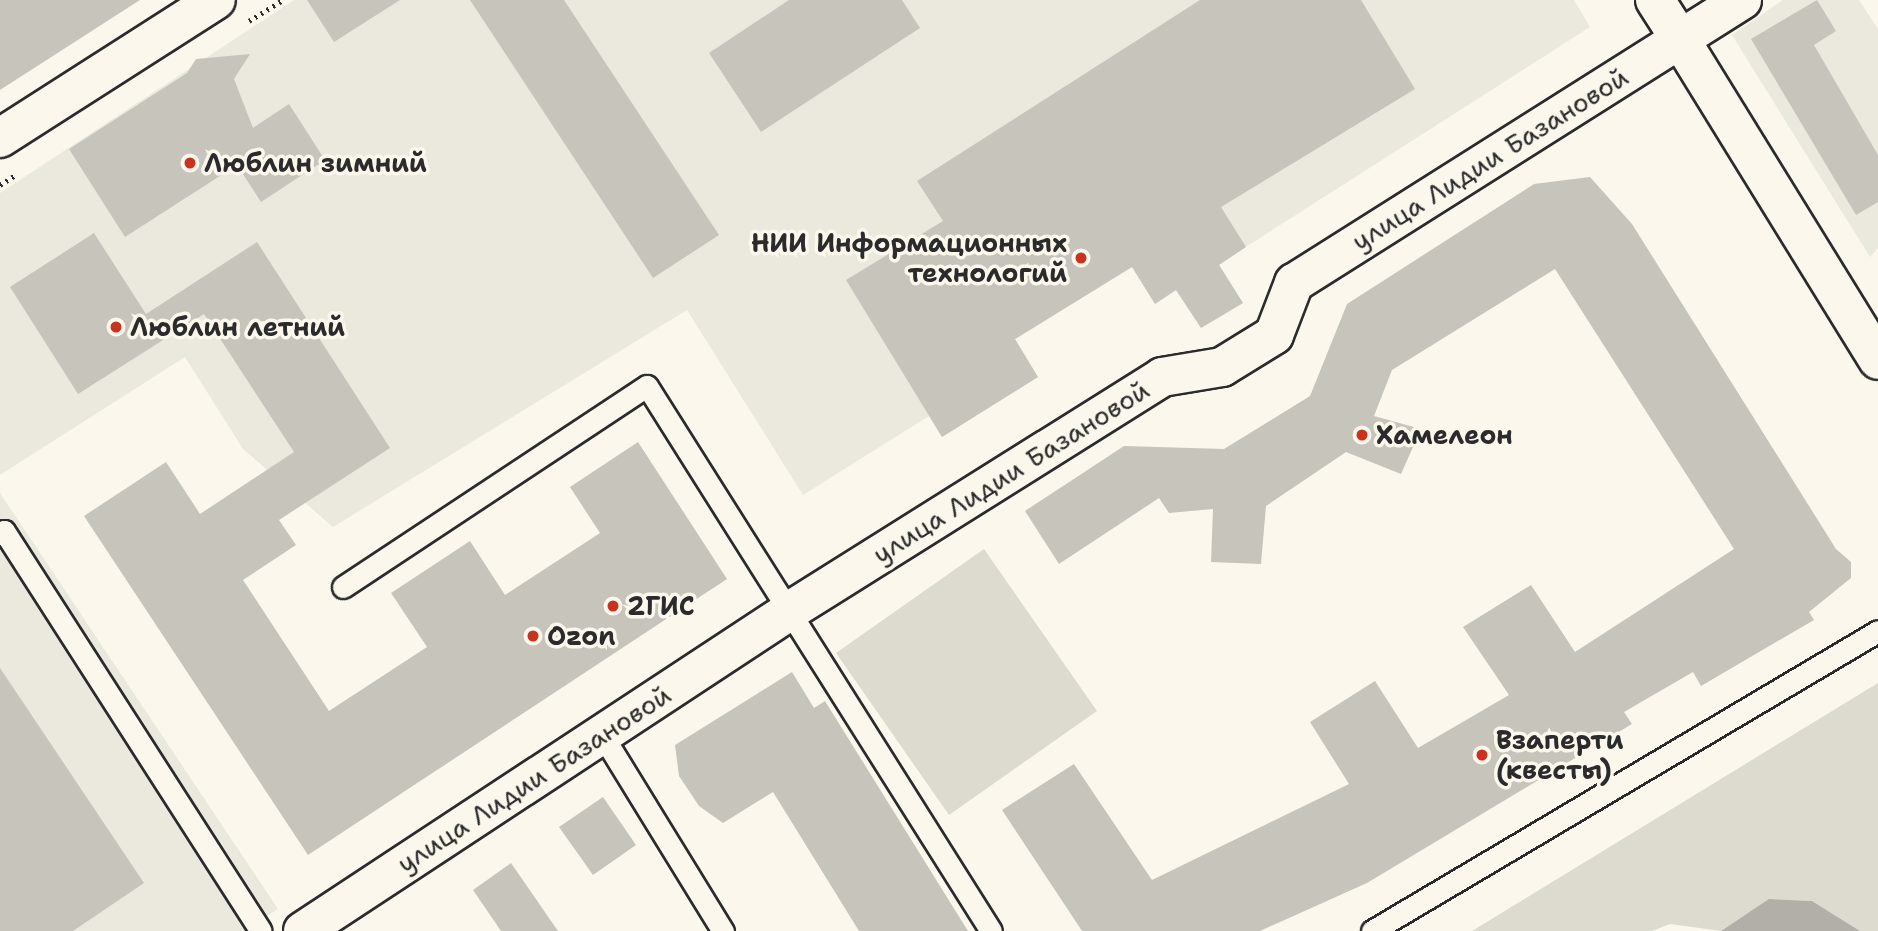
<!DOCTYPE html>
<html>
<head>
<meta charset="utf-8">
<style>
  body { margin:0 }
  #map { position:relative; width:1878px; height:931px; overflow:hidden; background:#fbf7ec; font-family:"Shantell Sans",sans-serif }
  div>[style] { position:absolute }
  [style*='--x'] { left:calc(var(--x)*1px); top:calc(var(--y)*1px); width:calc(var(--w)*1px); rotate:calc(var(--a)*1deg) }
  .built>* { inset:0; background:#ebe8de }
  .green>* { inset:0; background:#dddad0 }
  .water>* { inset:0; background:#b1afa7 }
  .building>* { inset:0; background:#c7c4bc }
  .path>* { height:4.5px; margin-top:-2.25px; transform-origin:0; background:repeating-linear-gradient(90deg,#2b2b2b 0 2px,transparent 0 7px) }
  .roads { filter:drop-shadow(2px 0 #2b2b2b) drop-shadow(-2px 0 #2b2b2b) drop-shadow(0 2px #2b2b2b) drop-shadow(0 -2px #2b2b2b) }
  .lane>* { height:21px; margin:-10.5px; padding:0 10.5px; transform-origin:10.5px; border-radius:10.5px; background:#fbf7ec }
  .street>* { height:38px; margin:-19px; padding:0 19px; transform-origin:19px; border-radius:19px; background:#fbf7ec }
  .secondary>* { height:38px; margin:-19px; padding:0 19px; transform-origin:19px; border-radius:19px; background:#fbf7ec }
  .dots>* { width:19px; height:19px; translate:-50% -50%; box-sizing:border-box; border:4px solid #fbf7ec; border-radius:50% }
  span { translate:-50% -50%; white-space:nowrap; text-align:center; line-height:1.15; -webkit-text-stroke:7px #fbf7ec; paint-order:stroke }
  .street-label { font-size:26px; color:#2b2b2b }
  .poi-label { font-size:26px; color:#2b2b2b; font-weight:700 }
  .left { translate:0 -50%; text-align:left }
  .right { translate:-100% -50%; text-align:right }
</style>
</head>
<body>
<div id="map">
  <div class="built">
    <div style="clip-path:polygon(294px 0,1574px 0,1590px 27px,1219px 264px,1243px 303px,1201px 328px,1176px 290px,1155px 304px,1132px 267px,1015px 339px,1038px 377px,942px 437px,929px 416px,803px 495px,687px 310px,333px 527px,243px 449px,185px 357px,0 475px,0 193px)"></div>
    <div style="clip-path:polygon(1783px 0,1859px 0,1878px 29px,1878px 248px,1870px 257px,1732px 35px)"></div>
    <div style="clip-path:polygon(0 493px,278px 909px,244px 931px,0 931px)"></div>
  </div>
  <div class="green">
    <div style="clip-path:polygon(984px 549px,1097px 711px,949px 815px,836px 653px)"></div>
    <div style="clip-path:polygon(1878px 683px,1878px 931px,1860px 931px,1812px 901px,1770px 899px,1721px 931px,1670px 924px,1652px 931px,1472px 931px)"></div>
  </div>
  <div class="water">
    <div style="clip-path:polygon(1769px 899px,1812px 901px,1860px 931px,1721px 931px)"></div>
  </div>
  <div class="building">
    <div style="clip-path:polygon(0 0,140px 0,0 90px)"></div>
    <div style="clip-path:polygon(307px 0,400px 0,334px 42px)"></div>
    <div style="clip-path:polygon(470px 0,564px 0,719px 235px,653px 278px)"></div>
    <div style="clip-path:polygon(789px 0,902px 0,920px 28px,761px 132px,709px 53px)"></div>
    <div style="clip-path:polygon(1200px 0,1361px 0,1415px 89px,1221px 207px,1246px 247px,1219px 265px,1243px 303px,1201px 328px,1176px 290px,1155px 304px,1132px 267px,1015px 339px,1038px 377px,942px 437px,846px 280px,943px 221px,917px 181px)"></div>
    <div style="clip-path:polygon(1817px 0,1836px 31px,1814px 45px,1878px 155px,1878px 202px,1856px 215px,1751px 39px)"></div>
    <div style="clip-path:polygon(250px 54px,234px 79px,253px 128px,289px 104px,325px 160px,261px 202px,237px 165px,125px 237px,69px 149px,187px 73px,196px 59px)"></div>
    <div style="clip-path:polygon(1590px 177px,1632px 224px,1836px 549px,1851px 562px,1851px 578px,1809px 612px,1814px 620px,1701px 686px,1693px 672px,1624px 712px,1632px 724px,1367px 883px,1260px 931px,1082px 931px,1002px 810px,1074px 764px,1152px 880px,1349px 784px,1310px 722px,1375px 681px,1418px 748px,1509px 695px,1463px 627px,1531px 585px,1575px 652px,1734px 549px,1555px 269px,1392px 370px,1374px 416px,1421px 429px,1401px 474px,1346px 452px,1266px 506px,1261px 564px,1211px 562px,1213px 509px,1169px 513px,1159px 498px,1059px 564px,1025px 511px,1124px 446px,1224px 449px,1310px 396px,1347px 304px,1534px 184px)"></div>
    <div style="clip-path:polygon(94px 233px,146px 314px,257px 242px,390px 448px,279px 520px,296px 545px,243px 580px,329px 711px,427px 647px,391px 593px,470px 541px,505px 595px,600px 533px,570px 487px,638px 442px,727px 579px,308px 855px,84px 516px,166px 462px,200px 514px,294px 452px,204px 314px,78px 394px,10px 287px)"></div>
    <div style="clip-path:polygon(0 668px,144px 883px,73px 931px,0 931px)"></div>
    <div style="clip-path:polygon(792px 672px,814px 708px,825px 701px,968px 931px,859px 931px,773px 792px,723px 823px,699px 806px,679px 776px,675px 745px)"></div>
    <div style="clip-path:polygon(603px 797px,636px 845px,593px 875px,559px 827px)"></div>
    <div style="clip-path:polygon(511px 863px,558px 931px,501px 931px,473px 890px)"></div>
  </div>
  <div class="path">
    <div style="--x:249;--y:21;--w:39;--a:-32"></div>
    <div style="--x:0;--y:185;--w:17;--a:-33"></div>
  </div>
  <div class="roads">
    <div class="lane">
      <div style="--x:0;--y:534;--w:5;--a:-37"></div>
      <div style="--x:4;--y:531;--w:475;--a:57.3"></div>
      <div style="--x:343;--y:587;--w:364;--a:-33.5"></div>
      <div style="--x:647;--y:386;--w:644;--a:57.74"></div>
      <div style="--x:601;--y:733;--w:233;--a:58.4"></div>
      <div style="--x:1372;--y:931;--w:588;--a:-30.66"></div>
    </div>
    <div class="street">
      <div style="--x:1680;--y:39;--w:377;--a:58.3"></div>
      <div style="--x:0;--y:138;--w:256;--a:-32.6"></div>
      <div style="--x:303;--y:931;--w:584;--a:-33.34"></div>
      <div style="--x:791;--y:610;--w:438;--a:-32.1"></div>
      <div style="--x:1162;--y:377;--w:61;--a:-9.5"></div>
      <div style="--x:1222;--y:367;--w:61;--a:-31.6"></div>
      <div style="--x:1274;--y:335;--w:56;--a:-69"></div>
      <div style="--x:1294;--y:283;--w:530;--a:-32.28"></div>
    </div>
    <div class="secondary">
      <div style="--x:1655;--y:0;--w:46;--a:57.3"></div>
    </div>
  </div>
  <div class="dots">
    <div style="left:190px;top:163px;background:#c8321e"></div>
    <div style="left:1081px;top:258px;background:#c8321e"></div>
    <div style="left:116px;top:327px;background:#c8321e"></div>
    <div style="left:1362px;top:435px;background:#c8321e"></div>
    <div style="left:613px;top:606px;background:#c8321e"></div>
    <div style="left:533px;top:636px;background:#c8321e"></div>
    <div style="left:1482px;top:755px;background:#c8321e"></div>
  </div>
  <div class="street-label">
    <span style="left:1490px;top:159px;rotate:-32deg">улица Лидии Базановой</span>
    <span style="left:1011px;top:472px;rotate:-32deg">улица Лидии Базановой</span>
    <span style="left:534px;top:779px;rotate:-33deg">улица Лидии Базановой</span>
  </div>
  <div class="poi-label">
    <span class="left" style="left:204px;top:163px">Люблин зимний</span>
    <span class="right" style="left:1067px;top:258px">НИИ Информационных<br>технологий</span>
    <span class="left" style="left:130px;top:327px">Люблин летний</span>
    <span class="left" style="left:1376px;top:435px">Хамелеон</span>
    <span class="left" style="left:627px;top:606px">2ГИС</span>
    <span class="left" style="left:547px;top:636px">Ozon</span>
    <span class="left" style="left:1496px;top:755px">Взаперти<br>(квесты)</span>
  </div>
</div>
</body>
</html>
